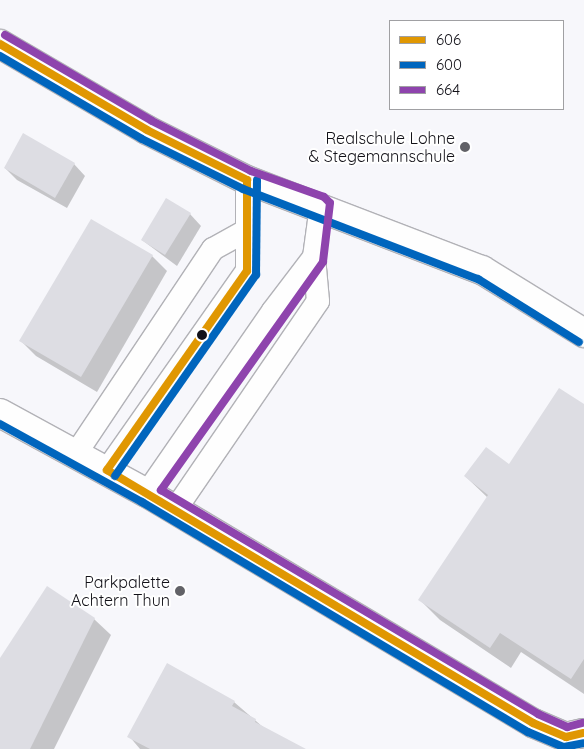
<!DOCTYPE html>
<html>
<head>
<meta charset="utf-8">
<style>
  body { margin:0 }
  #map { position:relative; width:584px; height:749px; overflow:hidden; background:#f7f7fb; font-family:Quicksand,sans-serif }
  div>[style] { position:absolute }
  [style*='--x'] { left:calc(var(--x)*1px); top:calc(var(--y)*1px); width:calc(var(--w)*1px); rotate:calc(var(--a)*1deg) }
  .shadow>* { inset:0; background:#0003 }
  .building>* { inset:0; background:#dddde3 }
  .roads { filter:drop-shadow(1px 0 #b2b2b7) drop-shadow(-1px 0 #b2b2b7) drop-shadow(0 1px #b2b2b7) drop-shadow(0 -1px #b2b2b7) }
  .service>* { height:22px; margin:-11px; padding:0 11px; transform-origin:11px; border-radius:11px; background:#fefefe }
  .minor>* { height:28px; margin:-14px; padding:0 14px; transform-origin:14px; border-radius:14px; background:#fefefe }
  .tertiary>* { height:28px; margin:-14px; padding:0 14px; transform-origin:14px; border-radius:14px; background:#fefefe }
  .bus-1>* { height:8px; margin:-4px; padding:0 4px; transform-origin:4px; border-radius:4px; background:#e09702 }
  .bus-2>* { height:8px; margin:-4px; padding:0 4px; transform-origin:4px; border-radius:4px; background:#0065bd }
  .bus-3>* { height:8px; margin:-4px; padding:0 4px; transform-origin:4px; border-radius:4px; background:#8e44ad }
  .dots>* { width:14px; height:14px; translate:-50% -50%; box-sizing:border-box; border:2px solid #fff; border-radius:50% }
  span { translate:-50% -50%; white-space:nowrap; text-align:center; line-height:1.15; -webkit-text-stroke:4px #fff; paint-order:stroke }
  .poi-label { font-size:16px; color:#121118 }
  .right { translate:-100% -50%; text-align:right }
  .legend { position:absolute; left:389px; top:20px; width:175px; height:90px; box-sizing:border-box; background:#fff; border:1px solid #a0a0a3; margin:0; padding:6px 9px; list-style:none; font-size:15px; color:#121118 }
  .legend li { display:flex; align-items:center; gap:10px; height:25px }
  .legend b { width:25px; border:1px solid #a0a0a3 }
</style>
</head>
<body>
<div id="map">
  <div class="shadow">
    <div style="clip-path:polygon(74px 164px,85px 176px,67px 208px,17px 180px,5px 168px)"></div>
    <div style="clip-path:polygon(190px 214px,201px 226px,177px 266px,142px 240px)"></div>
    <div style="clip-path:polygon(152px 256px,167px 271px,97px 392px,36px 356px,21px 341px)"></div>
    <div style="clip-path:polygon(584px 406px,584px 694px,521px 652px,511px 668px,440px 620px,420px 600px,488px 498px,465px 476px,509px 465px)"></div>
    <div style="clip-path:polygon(94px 619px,111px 635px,54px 749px,0 749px,0 660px)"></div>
    <div style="clip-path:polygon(234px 702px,264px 728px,304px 749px,140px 749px,129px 736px)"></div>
  </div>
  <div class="building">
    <div style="clip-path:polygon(23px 133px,75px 163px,55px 198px,4px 168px)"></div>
    <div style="clip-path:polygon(166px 198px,191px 213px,165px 255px,141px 240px)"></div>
    <div style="clip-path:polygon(91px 219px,153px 255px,81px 377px,19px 341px)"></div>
    <div style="clip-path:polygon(559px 388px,584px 404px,584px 659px,571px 679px,500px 633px,490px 648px,418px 600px,488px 495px,464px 476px,486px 447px,509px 464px)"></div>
    <div style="clip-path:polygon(47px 586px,95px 618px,30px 749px,0 749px,0 658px)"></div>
    <div style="clip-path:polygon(167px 663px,235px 701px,232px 706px,256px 719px,255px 722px,306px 749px,150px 749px,127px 737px)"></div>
  </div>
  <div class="roads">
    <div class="service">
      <div style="--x:75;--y:455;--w:248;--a:-56.2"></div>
      <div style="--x:213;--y:249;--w:37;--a:-29"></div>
      <div style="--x:107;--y:470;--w:243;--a:-54.9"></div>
      <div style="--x:247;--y:271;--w:91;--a:-90"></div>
      <div style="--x:147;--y:493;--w:221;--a:-55.3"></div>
      <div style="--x:273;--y:311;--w:68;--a:-52.8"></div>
      <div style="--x:314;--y:257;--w:51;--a:-82.2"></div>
      <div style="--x:175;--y:510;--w:253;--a:-55.6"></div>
      <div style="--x:318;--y:301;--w:44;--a:-95.2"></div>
    </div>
    <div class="minor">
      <div style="--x:0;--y:413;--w:167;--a:28.6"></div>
      <div style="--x:147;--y:493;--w:449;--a:30.8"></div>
      <div style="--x:533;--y:723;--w:36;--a:23"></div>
      <div style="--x:566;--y:737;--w:18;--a:-13"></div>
    </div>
    <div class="tertiary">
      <div style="--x:0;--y:44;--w:170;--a:30.3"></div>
      <div style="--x:147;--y:130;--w:112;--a:26.6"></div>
      <div style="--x:247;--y:180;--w:252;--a:21"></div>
      <div style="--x:482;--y:270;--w:120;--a:31.7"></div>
    </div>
  </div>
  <div class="bus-1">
    <div style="--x:0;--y:44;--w:170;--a:30.3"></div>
    <div style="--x:147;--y:130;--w:112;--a:26.6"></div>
    <div style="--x:107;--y:470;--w:495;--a:30.7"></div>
    <div style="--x:533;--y:723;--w:36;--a:23"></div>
    <div style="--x:566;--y:737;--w:18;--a:-13"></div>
    <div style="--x:107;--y:470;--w:243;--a:-54.9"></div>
    <div style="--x:247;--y:271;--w:91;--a:-90"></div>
  </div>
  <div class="bus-2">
    <div style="--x:0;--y:56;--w:164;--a:30.3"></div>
    <div style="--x:142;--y:139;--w:113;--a:26.3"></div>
    <div style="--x:243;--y:189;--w:252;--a:21"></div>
    <div style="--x:478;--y:279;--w:119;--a:32"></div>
    <div style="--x:0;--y:424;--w:162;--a:28.8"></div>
    <div style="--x:142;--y:502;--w:449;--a:30.8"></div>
    <div style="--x:528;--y:732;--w:39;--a:23"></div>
    <div style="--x:564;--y:747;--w:20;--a:-11"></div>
    <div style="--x:115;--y:476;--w:246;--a:-55"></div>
    <div style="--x:256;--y:275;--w:95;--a:-89.4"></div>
  </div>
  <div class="bus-3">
    <div style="--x:5;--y:35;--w:170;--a:30.3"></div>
    <div style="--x:152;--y:121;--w:111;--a:26.8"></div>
    <div style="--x:251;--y:171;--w:77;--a:19.6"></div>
    <div style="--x:324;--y:197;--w:8;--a:45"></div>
    <div style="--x:330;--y:203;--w:59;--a:96.8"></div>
    <div style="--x:323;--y:262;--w:280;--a:125.4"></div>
    <div style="--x:161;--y:490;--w:439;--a:30.7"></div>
    <div style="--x:538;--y:714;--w:32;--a:24"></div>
    <div style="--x:567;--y:727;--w:16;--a:-15"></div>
  </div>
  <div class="dots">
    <div style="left:465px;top:147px;background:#626267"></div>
    <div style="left:202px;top:335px;background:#121118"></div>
    <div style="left:180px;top:591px;background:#626267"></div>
  </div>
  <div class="poi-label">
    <span class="right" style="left:455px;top:147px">Realschule Lohne<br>&amp; Stegemannschule</span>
    <span class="right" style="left:170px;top:591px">Parkpalette<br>Achtern Thun</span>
  </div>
  <ul class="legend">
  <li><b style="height:6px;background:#e09702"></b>606</li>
  <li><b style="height:6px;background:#0065bd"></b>600</li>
  <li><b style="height:6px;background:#8e44ad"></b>664</li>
  </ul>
</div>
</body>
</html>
